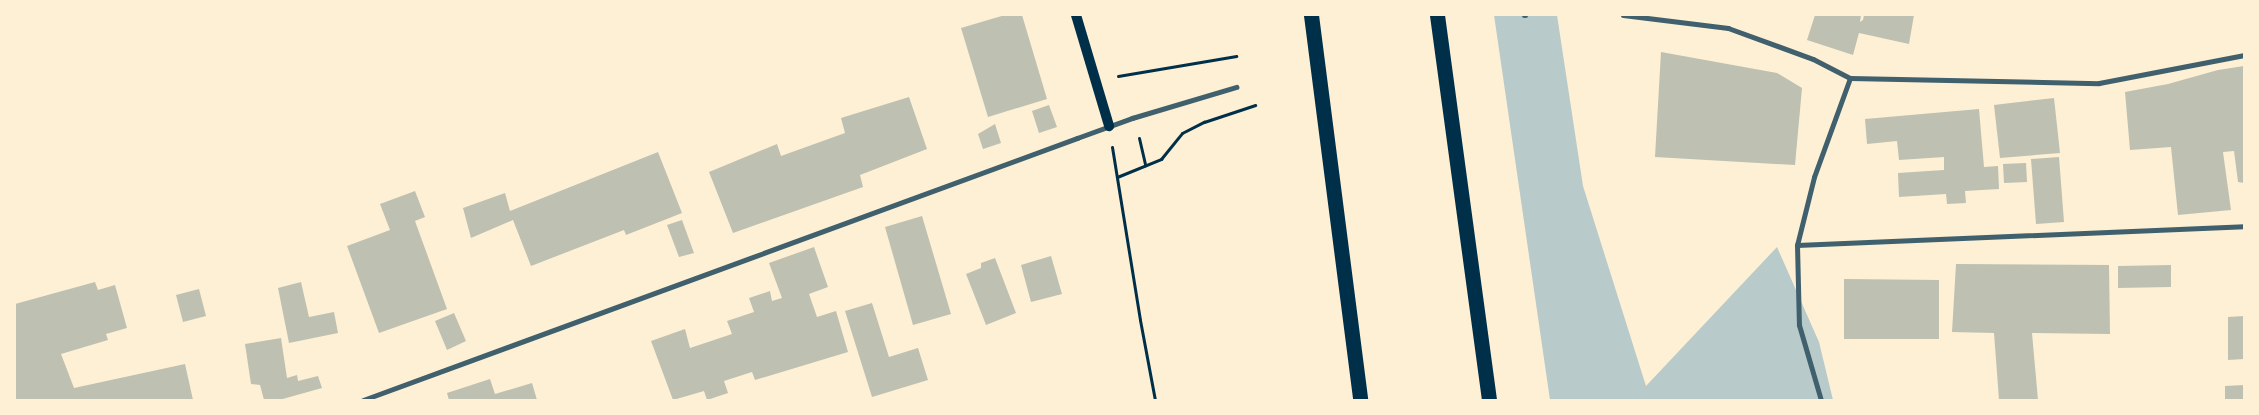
<!DOCTYPE html>
<html>
<head>
<meta charset="utf-8">
<style>
  body { margin:0 }
  #map { position:relative; width:2259px; height:415px; overflow:hidden; background:#fdf0d5; font-family:"Roboto Condensed",sans-serif }
  div>[style] { position:absolute }
  [style*='--x'] { left:calc(var(--x)*1px); top:calc(var(--y)*1px); width:calc(var(--w)*1px); rotate:calc(var(--a)*1deg) }
  .green>* { inset:0; background:#b9caca }
  .building>* { inset:0; background:#bec0b2 }
  .path>* { height:3px; margin:-1.5px; padding:0 1.5px; transform-origin:1.5px; border-radius:1.5px; background:#003049 }
  .minor>* { height:5px; margin:-2.5px; padding:0 2.5px; transform-origin:2.5px; border-radius:2.5px; background:#3f606c }
  .secondary>* { height:10px; margin:-5px; padding:0 5px; transform-origin:5px; border-radius:5px; background:#003049 }
  .motorway>* { height:15px; margin:-7.5px; padding:0 7.5px; transform-origin:7.5px; border-radius:7.5px; background:#003049 }
  span { translate:-50% -50%; white-space:nowrap; text-align:center; line-height:1.15; -webkit-text-stroke:4.5px #fdf0d5; paint-order:stroke }
  .frame { position:absolute; inset:0; border:16px solid #fdf0d5; pointer-events:none }
</style>
</head>
<body>
<div id="map">
  <div class="green">
    <div style="clip-path:polygon(1494px 15px,1557px 15px,1583px 186px,1646px 386px,1777px 247px,1819px 342px,1833px 400px,1550px 400px)"></div>
  </div>
  <div class="building">
    <div style="clip-path:polygon(1005px 15px,1022px 15px,1047px 99px,988px 117px,961px 28px)"></div>
    <div style="clip-path:polygon(1815px 15px,1861px 15px,1860px 22px,1863px 20px,1864px 15px,1914px 15px,1909px 44px,1859px 33px,1853px 55px,1807px 40px)"></div>
    <div style="clip-path:polygon(1661px 52px,1777px 73px,1802px 88px,1795px 165px,1655px 157px)"></div>
    <div style="clip-path:polygon(2244px 66px,2244px 183px,2238px 182px,2234px 151px,2223px 152px,2231px 210px,2178px 215px,2171px 147px,2130px 150px,2125px 92px,2168px 84px,2218px 70px)"></div>
    <div style="clip-path:polygon(909px 97px,927px 149px,860px 175px,863px 187px,733px 233px,709px 172px,777px 144px,781px 156px,845px 133px,841px 118px)"></div>
    <div style="clip-path:polygon(2054px 98px,2060px 153px,2000px 158px,1994px 105px)"></div>
    <div style="clip-path:polygon(1049px 105px,1057px 127px,1039px 133px,1032px 111px)"></div>
    <div style="clip-path:polygon(1979px 109px,1984px 167px,1998px 166px,1999px 189px,1965px 191px,1966px 203px,1947px 204px,1946px 194px,1899px 197px,1898px 173px,1944px 170px,1944px 157px,1899px 160px,1897px 141px,1867px 144px,1865px 119px)"></div>
    <div style="clip-path:polygon(995px 124px,1001px 143px,983px 149px,978px 134px)"></div>
    <div style="clip-path:polygon(658px 152px,682px 213px,626px 235px,624px 230px,531px 266px,513px 220px,471px 238px,463px 208px,505px 193px,510px 211px)"></div>
    <div style="clip-path:polygon(2059px 157px,2064px 222px,2036px 224px,2031px 159px)"></div>
    <div style="clip-path:polygon(2026px 163px,2027px 182px,2004px 183px,2003px 164px)"></div>
    <div style="clip-path:polygon(415px 191px,425px 217px,415px 221px,447px 309px,379px 333px,347px 246px,390px 230px,380px 204px)"></div>
    <div style="clip-path:polygon(922px 216px,951px 314px,913px 325px,885px 227px)"></div>
    <div style="clip-path:polygon(682px 220px,694px 253px,679px 257px,667px 225px)"></div>
    <div style="clip-path:polygon(814px 247px,828px 287px,809px 294px,817px 317px,836px 311px,848px 352px,755px 380px,752px 372px,724px 381px,728px 393px,707px 400px,704px 391px,673px 400px,651px 341px,685px 329px,690px 348px,732px 334px,727px 321px,754px 312px,749px 298px,770px 291px,772px 301px,782px 298px,769px 263px)"></div>
    <div style="clip-path:polygon(1051px 256px,1062px 294px,1031px 302px,1021px 265px)"></div>
    <div style="clip-path:polygon(995px 258px,1016px 313px,986px 325px,966px 274px,981px 268px,981px 263px)"></div>
    <div style="clip-path:polygon(1956px 264px,2109px 265px,2110px 334px,2032px 333px,2038px 400px,1999px 400px,1994px 333px,1952px 332px)"></div>
    <div style="clip-path:polygon(2171px 265px,2171px 287px,2118px 288px,2118px 266px)"></div>
    <div style="clip-path:polygon(1844px 279px,1939px 280px,1939px 339px,1844px 339px)"></div>
    <div style="clip-path:polygon(95px 282px,98px 290px,115px 285px,127px 328px,106px 334px,108px 340px,61px 354px,74px 388px,185px 364px,193px 400px,15px 400px,15px 304px)"></div>
    <div style="clip-path:polygon(301px 282px,309px 317px,334px 312px,338px 333px,289px 343px,278px 288px)"></div>
    <div style="clip-path:polygon(199px 289px,206px 316px,183px 322px,176px 295px)"></div>
    <div style="clip-path:polygon(872px 303px,889px 357px,918px 348px,928px 380px,872px 397px,845px 311px)"></div>
    <div style="clip-path:polygon(454px 313px,466px 341px,447px 350px,435px 321px)"></div>
    <div style="clip-path:polygon(2244px 316px,2244px 359px,2228px 360px,2228px 317px)"></div>
    <div style="clip-path:polygon(281px 338px,287px 378px,297px 375px,298px 381px,318px 376px,322px 388px,279px 400px,264px 400px,260px 385px,251px 384px,245px 344px)"></div>
    <div style="clip-path:polygon(490px 379px,495px 394px,532px 383px,537px 400px,449px 400px,447px 393px)"></div>
    <div style="clip-path:polygon(2244px 385px,2244px 400px,2225px 400px,2225px 386px)"></div>
  </div>
  <div class="path">
    <div style="--x:1118;--y:76;--w:120;--a:-9.6"></div>
    <div style="--x:1139;--y:138;--w:28;--a:77"></div>
    <div style="--x:1112;--y:147;--w:175;--a:80.8"></div>
    <div style="--x:1140;--y:320;--w:81;--a:79.4"></div>
    <div style="--x:1117;--y:177;--w:48;--a:-22.2"></div>
    <div style="--x:1161;--y:159;--w:33;--a:-51"></div>
    <div style="--x:1182;--y:133;--w:25;--a:-27"></div>
    <div style="--x:1204;--y:122;--w:54;--a:-18.4"></div>
  </div>
  <div class="minor">
    <div style="--x:1524;--y:15;--w:1;--a:0"></div>
    <div style="--x:1623;--y:15;--w:106;--a:7.1"></div>
    <div style="--x:1728;--y:28;--w:90;--a:20"></div>
    <div style="--x:1813;--y:59;--w:42;--a:27.2"></div>
    <div style="--x:1850;--y:78;--w:249;--a:1.2"></div>
    <div style="--x:2099;--y:83;--w:148;--a:-10.9"></div>
    <div style="--x:1850;--y:78;--w:105;--a:110"></div>
    <div style="--x:1814;--y:177;--w:70;--a:104"></div>
    <div style="--x:1797;--y:245;--w:447;--a:-2.4"></div>
    <div style="--x:1797;--y:245;--w:80;--a:88.6"></div>
    <div style="--x:1799;--y:325;--w:78;--a:73.7"></div>
    <div style="--x:363;--y:400;--w:761;--a:-20.15"></div>
    <div style="--x:1077;--y:138;--w:59;--a:-20"></div>
    <div style="--x:1132;--y:118;--w:109;--a:-16.6"></div>
  </div>
  <div class="secondary">
    <div style="--x:1076;--y:15;--w:116;--a:73.4"></div>
  </div>
  <div class="motorway">
    <div style="--x:1311;--y:15;--w:388;--a:82.7"></div>
    <div style="--x:1437;--y:15;--w:388;--a:82.3"></div>
  </div>
  <div class="frame"></div>
</div>
</body>
</html>
